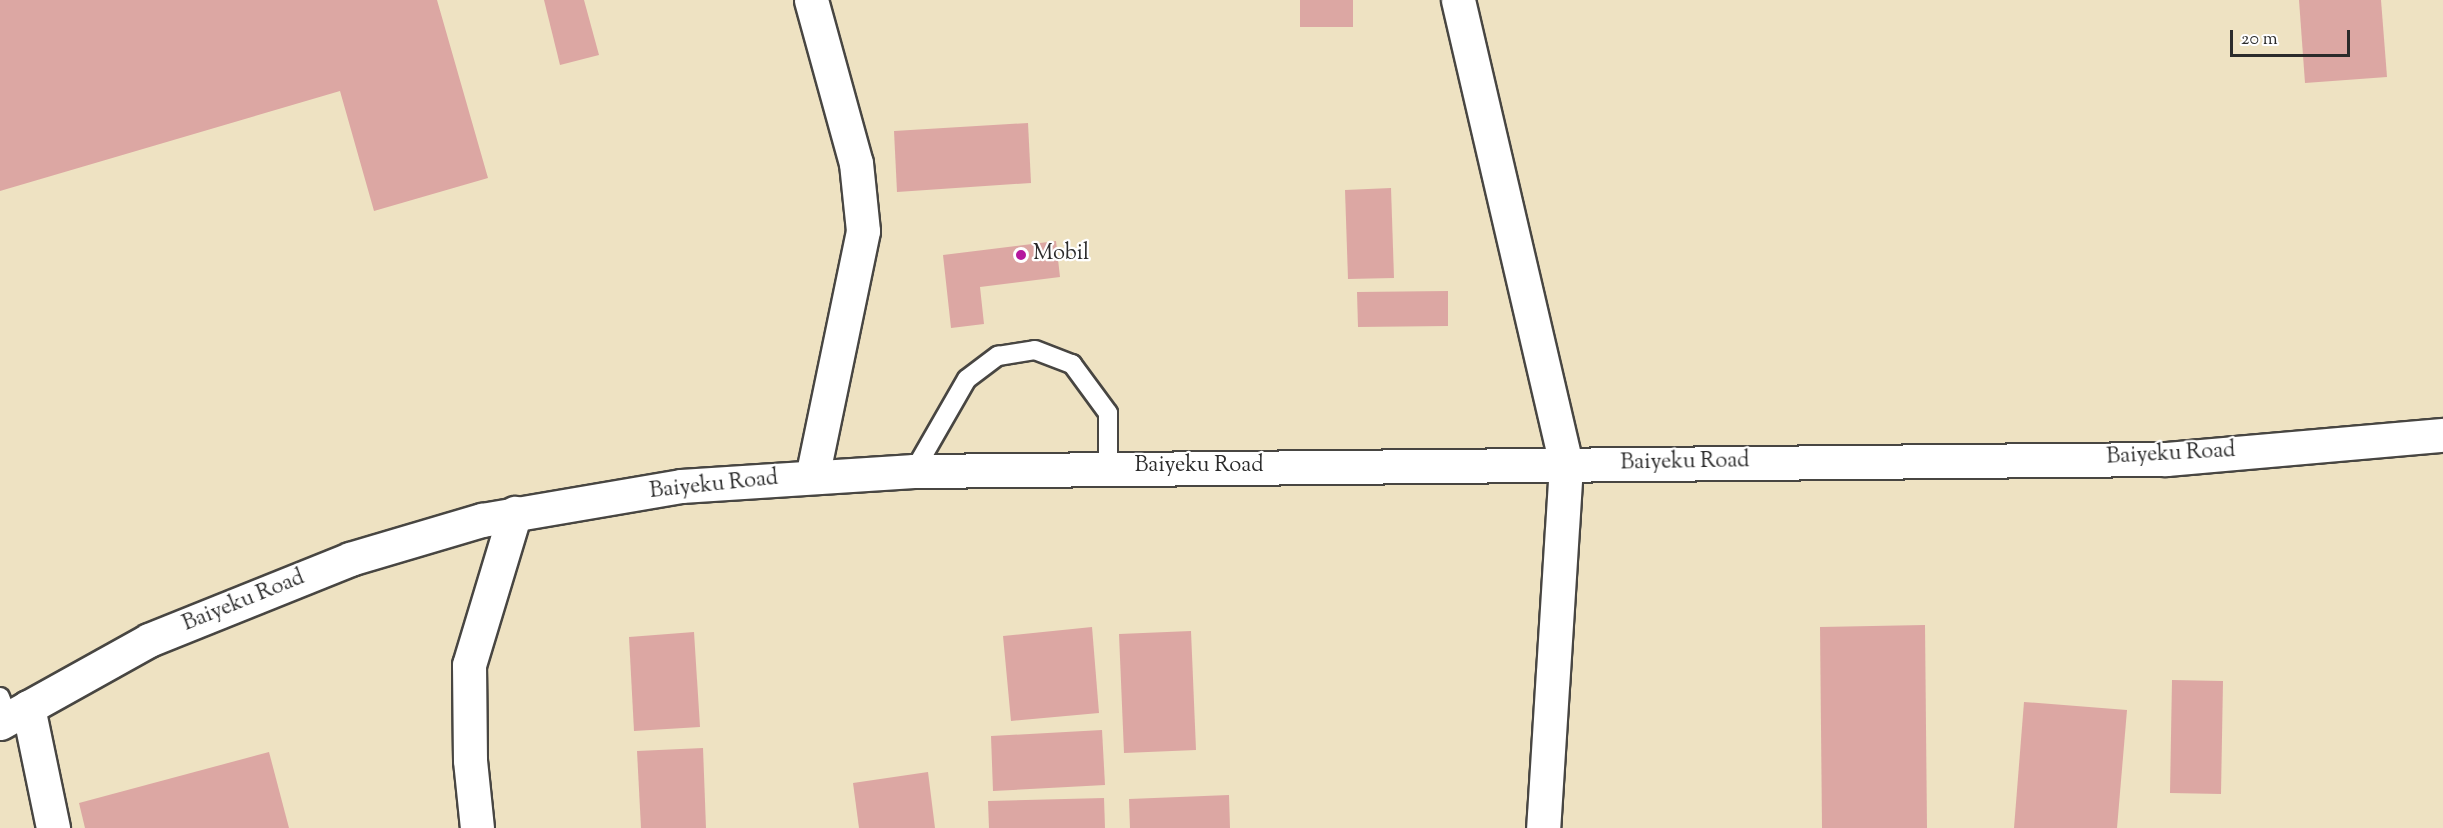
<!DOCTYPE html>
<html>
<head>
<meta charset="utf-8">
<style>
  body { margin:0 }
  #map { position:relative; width:2443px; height:828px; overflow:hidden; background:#eee2c2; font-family:"Sorts Mill Goudy",serif }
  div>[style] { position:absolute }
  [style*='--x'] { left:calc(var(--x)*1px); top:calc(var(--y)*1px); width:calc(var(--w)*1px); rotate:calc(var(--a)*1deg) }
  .building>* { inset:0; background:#dca7a3 }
  .roads { filter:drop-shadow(2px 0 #484642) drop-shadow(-2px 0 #484642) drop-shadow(0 2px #484642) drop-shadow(0 -2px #484642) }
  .lane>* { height:18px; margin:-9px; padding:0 9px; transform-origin:9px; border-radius:9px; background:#fff }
  .street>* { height:33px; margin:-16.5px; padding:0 16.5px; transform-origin:16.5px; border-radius:16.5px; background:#fff }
  .secondary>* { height:33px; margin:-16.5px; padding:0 16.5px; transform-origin:16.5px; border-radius:16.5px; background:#fff }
  .dots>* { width:16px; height:16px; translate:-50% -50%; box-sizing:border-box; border:3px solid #fff; border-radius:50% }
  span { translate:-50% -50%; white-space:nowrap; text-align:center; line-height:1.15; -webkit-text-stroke:4.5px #fff; paint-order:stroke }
  .poi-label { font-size:22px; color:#2b2b2b }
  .left { translate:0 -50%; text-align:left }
  .street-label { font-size:22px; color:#2b2b2b }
  .scale { position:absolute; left:2230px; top:30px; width:120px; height:27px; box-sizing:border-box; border:3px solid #2b2b2b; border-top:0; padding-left:8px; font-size:18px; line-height:21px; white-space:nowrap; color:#2b2b2b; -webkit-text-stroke:4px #fff; paint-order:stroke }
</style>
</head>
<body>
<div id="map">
  <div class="building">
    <div style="clip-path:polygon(0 0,437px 0,488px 178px,374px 211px,340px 91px,0 191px)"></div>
    <div style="clip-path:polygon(544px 0,584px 0,599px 55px,560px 65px)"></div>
    <div style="clip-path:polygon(1300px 0,1353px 0,1353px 27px,1300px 27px)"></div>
    <div style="clip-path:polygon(2299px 0,2381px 0,2387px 77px,2305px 83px)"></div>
    <div style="clip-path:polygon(1028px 123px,1031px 183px,897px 192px,894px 131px)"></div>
    <div style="clip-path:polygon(1391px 188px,1394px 278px,1348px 279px,1345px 190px)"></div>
    <div style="clip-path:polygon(1056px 241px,1060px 277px,980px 287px,984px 324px,951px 328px,943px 255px)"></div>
    <div style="clip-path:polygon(1448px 291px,1448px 326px,1358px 327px,1357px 292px)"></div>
    <div style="clip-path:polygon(1925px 625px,1927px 828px,1822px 828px,1820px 627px)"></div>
    <div style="clip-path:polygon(1092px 627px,1099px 713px,1011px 721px,1003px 636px)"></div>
    <div style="clip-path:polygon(1191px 631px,1196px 750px,1124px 753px,1119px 634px)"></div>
    <div style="clip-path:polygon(694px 632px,700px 727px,634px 731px,629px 637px)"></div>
    <div style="clip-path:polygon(2172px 680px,2223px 681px,2221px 794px,2170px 793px)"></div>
    <div style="clip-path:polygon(2024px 702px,2127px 710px,2117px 828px,2014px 828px)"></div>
    <div style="clip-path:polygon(1102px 730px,1105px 785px,993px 791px,991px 736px)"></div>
    <div style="clip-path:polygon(703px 748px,706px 828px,641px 828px,637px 751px)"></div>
    <div style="clip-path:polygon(269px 752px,289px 828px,85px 828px,79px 803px)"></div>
    <div style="clip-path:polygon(928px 772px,935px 828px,859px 828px,853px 783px)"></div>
    <div style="clip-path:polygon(1229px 795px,1230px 828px,1130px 828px,1129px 799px)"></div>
    <div style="clip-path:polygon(1104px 798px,1105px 828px,989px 828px,988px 801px)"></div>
  </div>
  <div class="roads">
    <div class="lane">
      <div style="--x:914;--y:471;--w:106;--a:-60.1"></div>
      <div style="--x:967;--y:379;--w:39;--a:-37"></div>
      <div style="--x:998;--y:356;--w:37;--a:-9"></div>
      <div style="--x:1035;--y:350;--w:40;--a:21"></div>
      <div style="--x:1072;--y:364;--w:61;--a:53.7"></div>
      <div style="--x:1108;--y:413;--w:55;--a:90"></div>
      <div style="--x:0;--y:697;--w:22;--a:69"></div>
    </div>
    <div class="street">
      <div style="--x:811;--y:0;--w:169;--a:74.6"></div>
      <div style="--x:856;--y:163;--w:68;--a:84.1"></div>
      <div style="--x:863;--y:231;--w:251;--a:101.7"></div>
      <div style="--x:1458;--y:0;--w:477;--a:76.9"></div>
      <div style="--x:1566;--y:465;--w:364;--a:93.6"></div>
      <div style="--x:28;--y:707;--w:124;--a:78.3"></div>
      <div style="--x:477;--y:828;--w:68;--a:-95.9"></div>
      <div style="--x:470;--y:760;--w:95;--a:-90.6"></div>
      <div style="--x:469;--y:665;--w:159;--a:-73.2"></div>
    </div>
    <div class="secondary">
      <div style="--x:0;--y:723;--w:171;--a:-29.1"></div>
      <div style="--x:149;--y:640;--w:217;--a:-21.9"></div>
      <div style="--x:350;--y:559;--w:138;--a:-16.5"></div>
      <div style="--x:482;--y:520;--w:202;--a:-9.7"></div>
      <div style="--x:681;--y:486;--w:233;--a:-3.7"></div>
      <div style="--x:914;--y:471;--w:1252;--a:-0.55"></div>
      <div style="--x:2166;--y:459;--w:278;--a:-5"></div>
    </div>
  </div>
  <div class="dots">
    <div style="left:1021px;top:255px;background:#b5179e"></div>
  </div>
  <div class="poi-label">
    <span class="left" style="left:1033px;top:255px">Mobil</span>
  </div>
  <div class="street-label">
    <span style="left:2171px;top:455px;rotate:-3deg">Baiyeku Road</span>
    <span style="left:1685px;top:463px;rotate:-1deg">Baiyeku Road</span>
    <span style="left:1199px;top:467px">Baiyeku Road</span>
    <span style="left:714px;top:486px;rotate:-6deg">Baiyeku Road</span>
    <span style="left:244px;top:602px;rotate:-22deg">Baiyeku Road</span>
  </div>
  <div class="scale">20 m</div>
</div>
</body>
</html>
